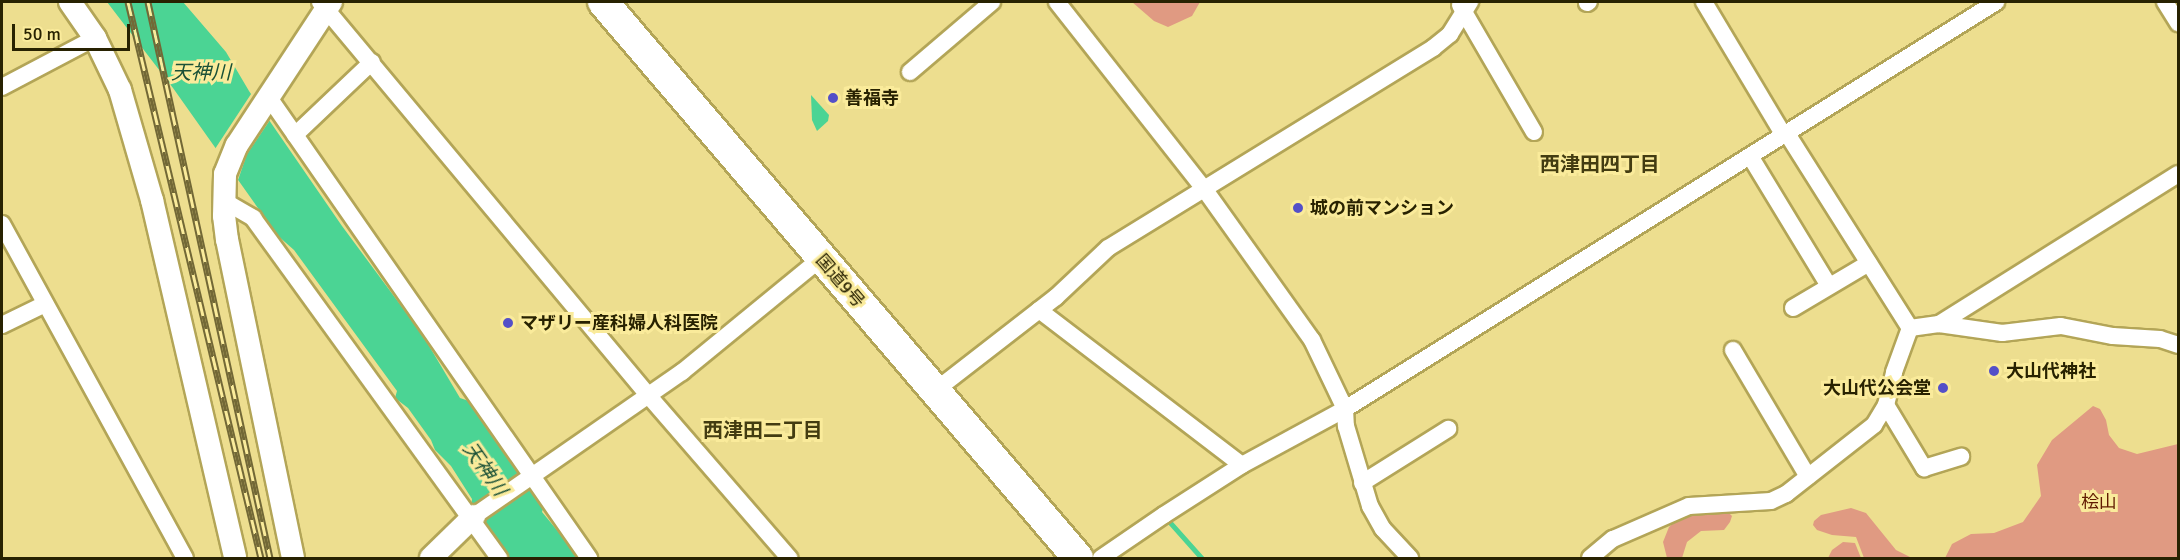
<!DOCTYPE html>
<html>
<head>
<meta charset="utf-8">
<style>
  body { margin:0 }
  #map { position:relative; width:2180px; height:560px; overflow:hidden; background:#edde8f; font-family:Signika,"Noto Sans JP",sans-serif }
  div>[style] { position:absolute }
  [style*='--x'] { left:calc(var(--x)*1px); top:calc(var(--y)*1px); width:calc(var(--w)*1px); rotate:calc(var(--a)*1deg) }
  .green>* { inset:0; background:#e09a82 }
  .water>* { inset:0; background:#4bd494 }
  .pier>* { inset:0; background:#edde8f }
  .stream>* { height:4.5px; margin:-2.25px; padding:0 2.25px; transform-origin:2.25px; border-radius:2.25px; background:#4bd494 }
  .roads { filter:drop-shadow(2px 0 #b3a557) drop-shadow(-2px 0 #b3a557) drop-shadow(0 2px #b3a557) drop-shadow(0 -2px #b3a557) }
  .street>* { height:16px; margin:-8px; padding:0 8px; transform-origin:8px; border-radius:8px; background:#fff }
  .secondary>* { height:22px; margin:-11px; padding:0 11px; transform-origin:11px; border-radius:11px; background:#fff }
  .highway>* { height:30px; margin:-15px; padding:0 15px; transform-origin:15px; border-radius:15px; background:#fff }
  .rail>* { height:7px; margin-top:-3.5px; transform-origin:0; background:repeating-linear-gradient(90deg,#faeb9b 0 14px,#726836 0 28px); box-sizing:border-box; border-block:2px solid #726836 }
  .dots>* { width:16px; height:16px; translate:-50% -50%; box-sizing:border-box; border:3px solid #faeb9b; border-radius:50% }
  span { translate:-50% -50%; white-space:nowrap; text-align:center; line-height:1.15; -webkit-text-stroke:6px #faeb9b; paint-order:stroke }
  .poi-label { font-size:18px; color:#282201; font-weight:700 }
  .left { translate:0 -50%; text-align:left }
  .right { translate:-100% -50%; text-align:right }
  .street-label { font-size:18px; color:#282201 }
  .park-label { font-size:18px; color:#611a00 }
  .water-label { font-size:20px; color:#1b5137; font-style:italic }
  .neighbourhood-label { font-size:20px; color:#433c11; font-weight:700 }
  .frame { position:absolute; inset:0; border:3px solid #282201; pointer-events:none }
  .scale { position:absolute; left:12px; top:24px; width:118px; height:27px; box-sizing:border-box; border:3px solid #282201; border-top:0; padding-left:8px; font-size:18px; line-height:21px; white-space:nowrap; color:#282201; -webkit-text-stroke:4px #faeb9b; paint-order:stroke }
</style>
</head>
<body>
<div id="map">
  <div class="green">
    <div style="clip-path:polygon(1132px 2px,1200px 2px,1192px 16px,1168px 27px,1154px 21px)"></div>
    <div style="clip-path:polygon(2093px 406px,2100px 409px,2106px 420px,2109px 435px,2119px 448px,2137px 454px,2178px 444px,2178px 558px,1945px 558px,1952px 544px,1971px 534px,1994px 533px,2023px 522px,2041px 496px,2037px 465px,2052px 440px)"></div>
    <div style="clip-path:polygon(1851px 508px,1866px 513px,1896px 550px,1912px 558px,1864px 558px,1856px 537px,1832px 535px,1817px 530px,1813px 525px,1814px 521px,1821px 515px)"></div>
    <div style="clip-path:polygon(1706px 511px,1729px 513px,1732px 516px,1730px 522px,1724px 530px,1701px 531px,1687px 542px,1682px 558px,1667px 558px,1663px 542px,1669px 527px,1678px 519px)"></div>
    <div style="clip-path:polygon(1843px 542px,1855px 543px,1861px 558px,1828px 558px,1832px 550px)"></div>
  </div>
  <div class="water">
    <div style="clip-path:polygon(107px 2px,183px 2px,226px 52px,249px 91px,342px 226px,422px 334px,460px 398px,472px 402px,545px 503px,542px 512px,580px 558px,507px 558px,471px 507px,472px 499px,451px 466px,435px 450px,431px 440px,408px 408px,395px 398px,397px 391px,294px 250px,277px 235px,173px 88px)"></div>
    <div style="clip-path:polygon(811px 95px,829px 115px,828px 121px,817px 131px,812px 120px)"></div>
  </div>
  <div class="pier">
    <div style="clip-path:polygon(253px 91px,272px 117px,247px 154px,237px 183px,213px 152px)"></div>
  </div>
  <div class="stream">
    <div style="--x:1169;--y:521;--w:50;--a:48.3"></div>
  </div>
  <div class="roads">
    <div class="street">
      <div style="--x:320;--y:2;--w:512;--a:50.15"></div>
      <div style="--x:648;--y:395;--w:216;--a:49.1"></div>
      <div style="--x:1057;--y:2;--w:239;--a:51.8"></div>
      <div style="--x:1205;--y:190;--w:184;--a:54.5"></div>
      <div style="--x:1312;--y:340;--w:76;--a:64.4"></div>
      <div style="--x:1345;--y:409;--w:17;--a:87"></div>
      <div style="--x:1346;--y:426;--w:84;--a:73.3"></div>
      <div style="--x:1370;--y:506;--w:26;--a:61"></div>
      <div style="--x:1383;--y:529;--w:40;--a:47"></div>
      <div style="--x:1704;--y:2;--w:154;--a:59.1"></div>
      <div style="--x:2165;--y:2;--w:25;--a:58"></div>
      <div style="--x:1587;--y:3;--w:2;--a:-27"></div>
      <div style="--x:1460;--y:5;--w:147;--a:59.8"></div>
      <div style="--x:910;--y:72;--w:108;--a:-40.5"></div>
      <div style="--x:2;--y:87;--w:105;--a:-27.8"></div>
      <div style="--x:268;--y:96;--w:563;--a:55.21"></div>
      <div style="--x:1786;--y:132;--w:232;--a:57.7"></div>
      <div style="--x:295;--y:135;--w:106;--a:-43.5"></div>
      <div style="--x:1750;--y:156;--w:152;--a:58.7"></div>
      <div style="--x:224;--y:201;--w:34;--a:30"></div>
      <div style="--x:253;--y:218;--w:420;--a:54.1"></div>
      <div style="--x:2;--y:224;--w:381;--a:61.3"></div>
      <div style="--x:1793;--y:308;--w:88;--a:-30.6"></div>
      <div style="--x:1039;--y:310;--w:255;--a:37.4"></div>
      <div style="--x:1939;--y:324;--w:64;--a:8.1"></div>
      <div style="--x:2002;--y:333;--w:59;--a:-6.8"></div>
      <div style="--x:2061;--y:326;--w:53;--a:10.9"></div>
      <div style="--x:2113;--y:336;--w:47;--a:3.7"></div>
      <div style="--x:2160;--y:339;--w:19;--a:18"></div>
      <div style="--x:2;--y:325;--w:48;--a:-26"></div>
      <div style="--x:1733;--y:350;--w:147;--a:59.4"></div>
      <div style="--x:936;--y:390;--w:152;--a:-37.8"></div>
      <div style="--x:1056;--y:297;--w:71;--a:-43.3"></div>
      <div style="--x:1108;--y:248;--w:382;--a:-31.6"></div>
      <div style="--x:1433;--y:48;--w:22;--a:-39"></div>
      <div style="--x:1450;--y:34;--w:38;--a:-58"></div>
      <div style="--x:1886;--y:405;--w:74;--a:58.9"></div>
      <div style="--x:1924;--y:468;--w:39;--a:-17"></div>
      <div style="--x:1362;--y:483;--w:102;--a:-32.1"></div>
      <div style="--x:474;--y:516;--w:253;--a:-34.7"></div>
      <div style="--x:682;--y:372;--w:178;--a:-39.3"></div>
      <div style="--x:1101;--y:558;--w:76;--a:-34.3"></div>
      <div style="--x:1164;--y:515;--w:93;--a:-32.7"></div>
      <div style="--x:1242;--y:465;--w:117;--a:-28.5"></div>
      <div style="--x:1345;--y:409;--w:768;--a:-32.01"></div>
      <div style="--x:1590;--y:558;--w:30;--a:-40"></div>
      <div style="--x:1613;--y:539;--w:83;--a:-23.5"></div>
      <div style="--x:1689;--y:506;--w:82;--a:-3.5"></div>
      <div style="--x:1771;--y:501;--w:17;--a:-25"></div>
      <div style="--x:1786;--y:494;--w:112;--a:-38.1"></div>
      <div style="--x:1874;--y:425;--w:23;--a:-59"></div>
      <div style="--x:1886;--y:405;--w:34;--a:-76"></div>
      <div style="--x:1894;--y:372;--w:47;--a:-70"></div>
      <div style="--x:1910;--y:328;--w:29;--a:-8"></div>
      <div style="--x:1939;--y:324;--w:282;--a:-32.1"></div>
    </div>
    <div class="secondary">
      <div style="--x:70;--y:2;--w:44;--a:55.2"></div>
      <div style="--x:95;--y:38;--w:58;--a:64.3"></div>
      <div style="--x:120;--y:90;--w:115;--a:73.8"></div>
      <div style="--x:152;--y:200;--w:367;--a:76.9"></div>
      <div style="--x:293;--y:558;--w:325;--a:-101.7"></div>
      <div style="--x:227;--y:240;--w:24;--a:-97"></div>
      <div style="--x:224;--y:216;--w:42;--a:-88.6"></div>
      <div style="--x:225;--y:174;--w:31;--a:-68"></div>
      <div style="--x:237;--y:145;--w:171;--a:-56.7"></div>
      <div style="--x:431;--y:558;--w:60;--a:-44.3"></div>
    </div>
    <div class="highway">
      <div style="--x:603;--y:2;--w:731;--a:49.49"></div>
    </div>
  </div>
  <div class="rail">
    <div style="--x:128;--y:2;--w:572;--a:76.55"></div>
    <div style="--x:148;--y:2;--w:569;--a:77.62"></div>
  </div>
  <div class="dots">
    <div style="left:833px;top:98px;background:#5450c8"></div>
    <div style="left:1298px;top:208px;background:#5450c8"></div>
    <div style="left:508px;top:323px;background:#5450c8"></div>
    <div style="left:1994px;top:371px;background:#5450c8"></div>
    <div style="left:1943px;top:388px;background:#5450c8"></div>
  </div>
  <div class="poi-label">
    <span class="left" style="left:845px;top:98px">善福寺</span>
    <span class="left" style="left:1310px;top:208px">城の前マンション</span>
    <span class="left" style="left:520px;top:323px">マザリー産科婦人科医院</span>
    <span class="left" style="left:2006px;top:371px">大山代神社</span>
    <span class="right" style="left:1931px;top:388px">大山代公会堂</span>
  </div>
  <div class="street-label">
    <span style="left:840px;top:281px;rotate:49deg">国道9号</span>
  </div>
  <div class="park-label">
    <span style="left:2099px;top:502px">桧山</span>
  </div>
  <div class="water-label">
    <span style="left:201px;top:72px">天神川</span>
    <span style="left:485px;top:469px;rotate:55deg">天神川</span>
  </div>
  <div class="neighbourhood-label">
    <span style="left:1600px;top:164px">西津田四丁目</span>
    <span style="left:763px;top:430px">西津田二丁目</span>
  </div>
  <div class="frame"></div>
  <div class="scale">50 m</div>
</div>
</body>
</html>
